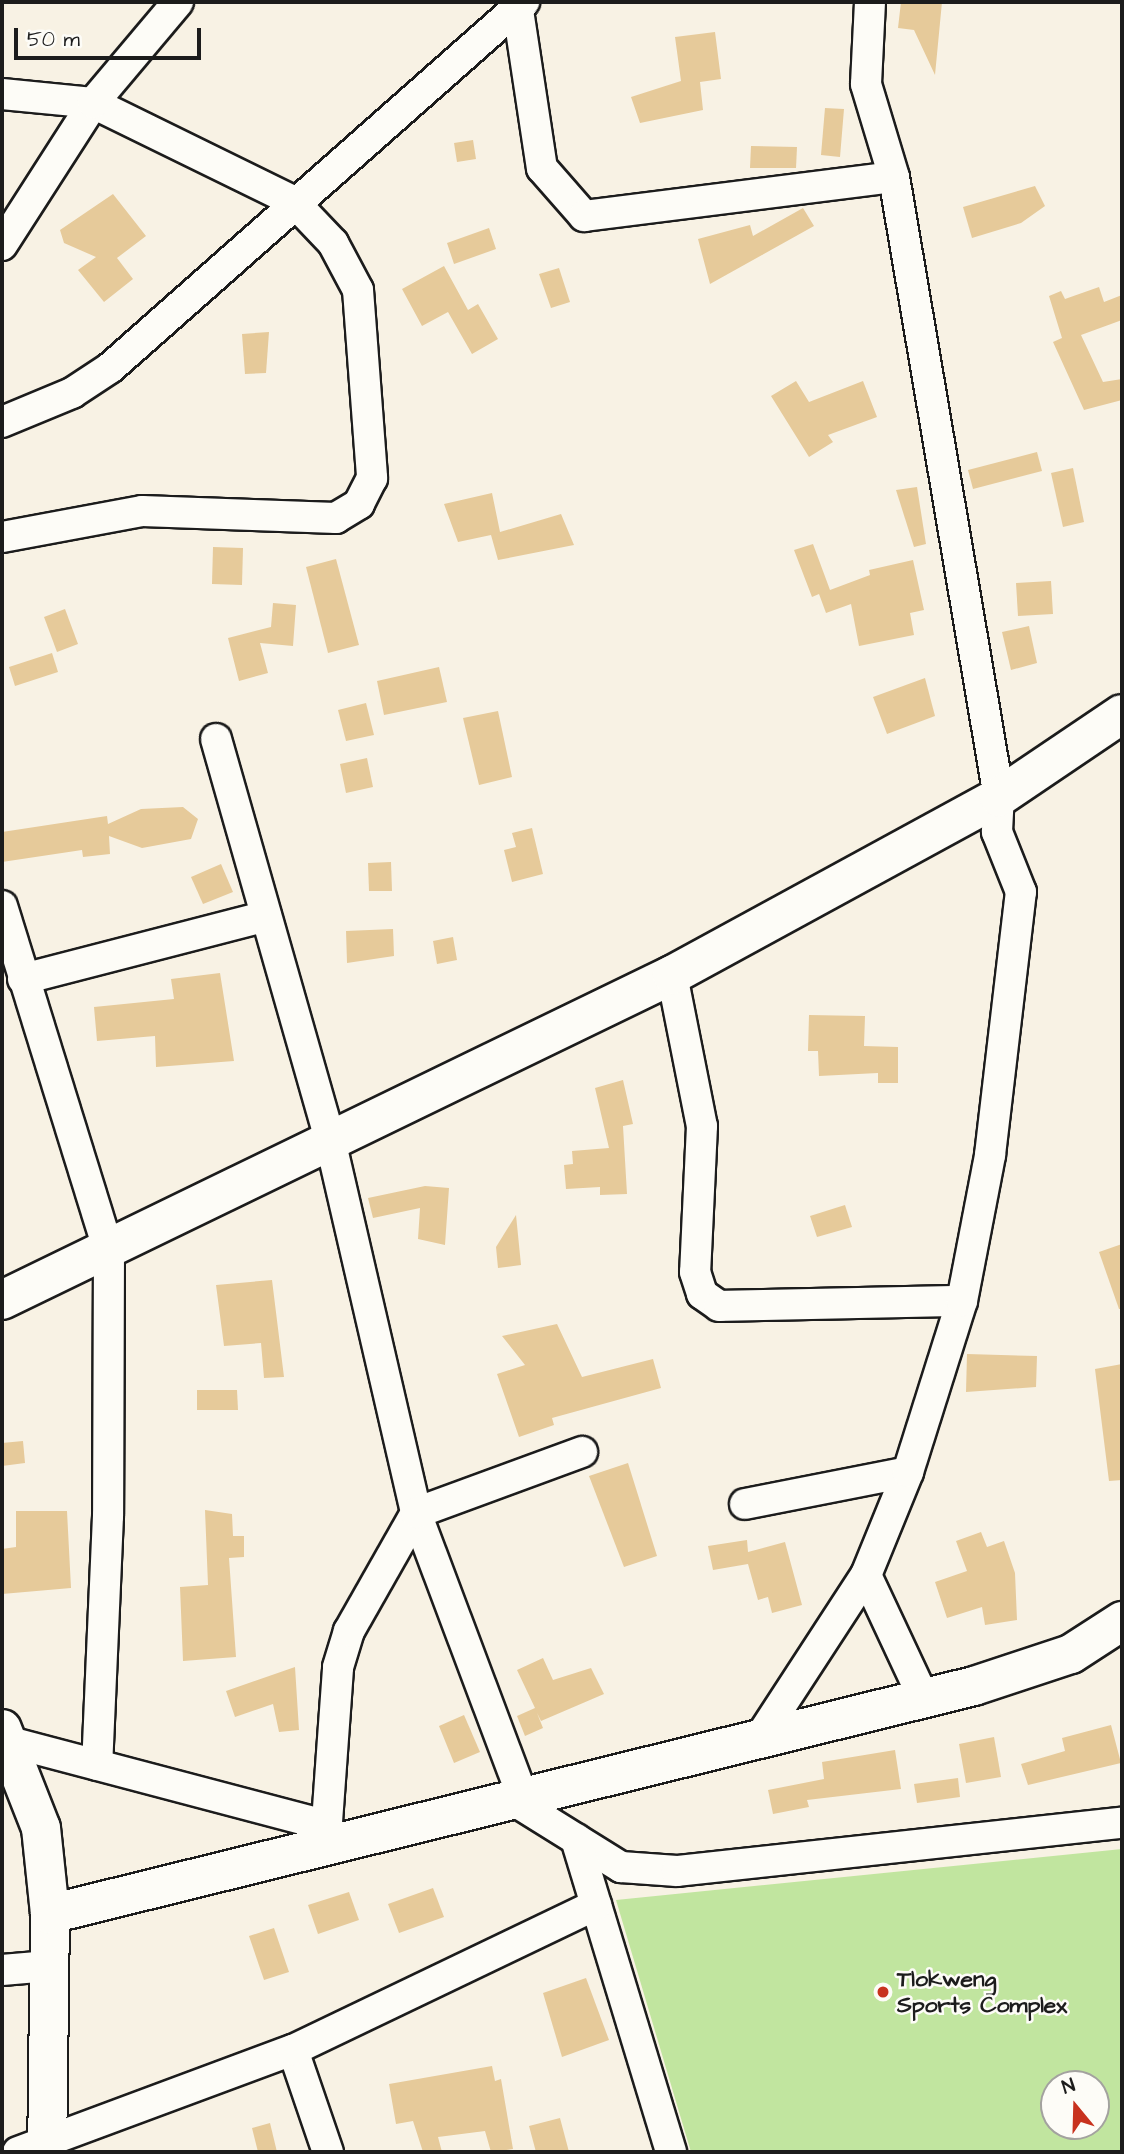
<!DOCTYPE html>
<html>
<head>
<meta charset="utf-8">
<style>
  body { margin:0 }
  #map { position:relative; width:1124px; height:2154px; overflow:hidden; background:#f8f2e4; font-family:"Architects Daughter",sans-serif }
  div>[style] { position:absolute }
  [style*='--x'] { left:calc(var(--x)*1px); top:calc(var(--y)*1px); width:calc(var(--w)*1px); rotate:calc(var(--a)*1deg) }
  .green>* { inset:0; background:#c1e59f }
  .building>* { inset:0; background:#e6ca9a }
  .roads { filter:drop-shadow(2px 0 #1c1c1c) drop-shadow(-2px 0 #1c1c1c) drop-shadow(0 2px #1c1c1c) drop-shadow(0 -2px #1c1c1c) }
  .street>* { height:30px; margin:-15px; padding:0 15px; transform-origin:15px; border-radius:15px; background:#fdfcf7 }
  .secondary>* { height:38px; margin:-19px; padding:0 19px; transform-origin:19px; border-radius:19px; background:#fdfcf7 }
  .dots>* { width:19px; height:19px; translate:-50% -50%; box-sizing:border-box; border:4px solid #fdfcf7; border-radius:50% }
  span { translate:-50% -50%; white-space:nowrap; text-align:center; line-height:1.15; -webkit-text-stroke:5px #fdfcf7; paint-order:stroke }
  .poi-label { font-size:23px; color:#1c1c1c; font-weight:700 }
  .left { translate:0 -50%; text-align:left }
  .frame { position:absolute; inset:0; border:4px solid #1c1c1c; pointer-events:none }
  .north { position:absolute; left:1040px; top:2070px; width:70px; height:70px; box-sizing:border-box; background:#fdfcf7; border:2px solid #a3a29f; border-radius:50%; rotate:341deg; font-size:19px; font-weight:700; line-height:28px; text-align:center; color:#1c1c1c }
  .north::after { content:''; display:block; margin:auto; width:24px; height:32px; background:#c8321e; clip-path:polygon(50% 0,100% 100%,50% 72%,0 100%) }
  .scale { position:absolute; left:14px; top:28px; width:187px; height:32px; box-sizing:border-box; border:4px solid #1c1c1c; border-top:0; padding-left:9px; font-size:21px; line-height:24px; white-space:nowrap; color:#1c1c1c; -webkit-text-stroke:5px #fdfcf7; paint-order:stroke }
</style>
</head>
<body>
<div id="map">
  <div class="green">
    <div style="clip-path:polygon(evenodd,1122px 1849px,1122px 2152px,691px 2152px,616px 1900px,1122px 1849px,1054px 2084px,1096px 2084px,1096px 2126px,1054px 2126px,1054px 2084px)"></div>
  </div>
  <div class="building">
    <div style="clip-path:polygon(901px 2px,942px 2px,935px 75px,914px 30px,898px 28px)"></div>
    <div style="clip-path:polygon(715px 32px,721px 79px,700px 82px,703px 110px,640px 123px,631px 97px,681px 81px,675px 37px)"></div>
    <div style="clip-path:polygon(825px 108px,844px 109px,840px 157px,821px 155px)"></div>
    <div style="clip-path:polygon(473px 140px,476px 159px,457px 162px,454px 143px)"></div>
    <div style="clip-path:polygon(751px 146px,797px 147px,796px 168px,750px 168px)"></div>
    <div style="clip-path:polygon(1035px 186px,1045px 206px,1021px 223px,972px 238px,963px 207px)"></div>
    <div style="clip-path:polygon(113px 194px,146px 236px,117px 258px,133px 279px,104px 302px,78px 270px,96px 257px,64px 243px,60px 230px)"></div>
    <div style="clip-path:polygon(803px 208px,814px 226px,710px 284px,698px 239px,750px 225px,753px 236px)"></div>
    <div style="clip-path:polygon(489px 228px,496px 249px,454px 264px,447px 243px)"></div>
    <div style="clip-path:polygon(444px 266px,468px 310px,478px 304px,498px 339px,472px 354px,448px 312px,422px 326px,402px 289px)"></div>
    <div style="clip-path:polygon(559px 268px,570px 302px,551px 308px,539px 274px)"></div>
    <div style="clip-path:polygon(1099px 287px,1104px 302px,1122px 295px,1122px 320px,1081px 335px,1103px 382px,1122px 379px,1122px 400px,1084px 410px,1053px 342px,1062px 338px,1049px 296px,1061px 291px,1065px 299px)"></div>
    <div style="clip-path:polygon(269px 332px,266px 373px,245px 374px,242px 334px)"></div>
    <div style="clip-path:polygon(796px 381px,809px 402px,863px 381px,877px 417px,828px 435px,833px 442px,809px 457px,771px 396px)"></div>
    <div style="clip-path:polygon(1037px 452px,1042px 471px,973px 489px,968px 470px)"></div>
    <div style="clip-path:polygon(1073px 468px,1084px 522px,1063px 527px,1051px 473px)"></div>
    <div style="clip-path:polygon(917px 487px,926px 544px,914px 547px,896px 490px)"></div>
    <div style="clip-path:polygon(492px 493px,500px 532px,561px 514px,574px 545px,498px 560px,491px 535px,458px 542px,444px 504px)"></div>
    <div style="clip-path:polygon(813px 544px,830px 590px,870px 575px,869px 570px,913px 560px,924px 610px,910px 613px,914px 635px,859px 646px,851px 604px,826px 613px,819px 594px,812px 597px,794px 550px)"></div>
    <div style="clip-path:polygon(213px 547px,243px 548px,242px 585px,212px 584px)"></div>
    <div style="clip-path:polygon(336px 559px,359px 645px,328px 653px,306px 567px)"></div>
    <div style="clip-path:polygon(1051px 581px,1053px 614px,1018px 616px,1016px 583px)"></div>
    <div style="clip-path:polygon(273px 603px,296px 605px,293px 646px,260px 643px,268px 673px,239px 681px,228px 638px,271px 627px)"></div>
    <div style="clip-path:polygon(65px 609px,78px 644px,57px 652px,44px 617px)"></div>
    <div style="clip-path:polygon(1029px 626px,1037px 663px,1011px 670px,1002px 632px)"></div>
    <div style="clip-path:polygon(52px 653px,58px 672px,15px 686px,9px 667px)"></div>
    <div style="clip-path:polygon(439px 667px,447px 702px,384px 715px,377px 681px)"></div>
    <div style="clip-path:polygon(925px 678px,935px 716px,887px 734px,873px 697px)"></div>
    <div style="clip-path:polygon(366px 703px,374px 735px,346px 741px,338px 710px)"></div>
    <div style="clip-path:polygon(498px 711px,512px 777px,479px 785px,463px 718px)"></div>
    <div style="clip-path:polygon(367px 758px,373px 787px,346px 793px,340px 764px)"></div>
    <div style="clip-path:polygon(183px 807px,198px 819px,191px 839px,142px 848px,109px 836px,110px 854px,83px 857px,82px 850px,2px 862px,2px 832px,107px 816px,108px 824px,141px 809px)"></div>
    <div style="clip-path:polygon(532px 828px,543px 874px,512px 882px,504px 850px,516px 847px,512px 833px)"></div>
    <div style="clip-path:polygon(391px 862px,392px 891px,369px 891px,368px 863px)"></div>
    <div style="clip-path:polygon(221px 864px,233px 892px,203px 904px,191px 877px)"></div>
    <div style="clip-path:polygon(393px 929px,394px 956px,347px 963px,346px 931px)"></div>
    <div style="clip-path:polygon(453px 937px,457px 960px,437px 964px,433px 941px)"></div>
    <div style="clip-path:polygon(220px 973px,234px 1061px,156px 1067px,155px 1036px,97px 1041px,94px 1007px,174px 999px,171px 979px)"></div>
    <div style="clip-path:polygon(809px 1015px,865px 1016px,864px 1046px,898px 1047px,898px 1083px,878px 1083px,878px 1073px,819px 1076px,818px 1051px,808px 1051px)"></div>
    <div style="clip-path:polygon(623px 1080px,633px 1124px,623px 1126px,627px 1194px,600px 1195px,600px 1187px,566px 1189px,564px 1165px,573px 1164px,572px 1151px,609px 1148px,595px 1088px)"></div>
    <div style="clip-path:polygon(425px 1186px,449px 1188px,445px 1245px,418px 1239px,420px 1208px,373px 1218px,368px 1198px)"></div>
    <div style="clip-path:polygon(845px 1205px,852px 1227px,817px 1237px,810px 1216px)"></div>
    <div style="clip-path:polygon(516px 1215px,521px 1265px,498px 1268px,496px 1247px)"></div>
    <div style="clip-path:polygon(1122px 1244px,1122px 1309px,1119px 1309px,1099px 1252px)"></div>
    <div style="clip-path:polygon(272px 1280px,284px 1377px,264px 1378px,261px 1343px,224px 1346px,216px 1285px)"></div>
    <div style="clip-path:polygon(557px 1324px,582px 1377px,653px 1359px,661px 1388px,552px 1418px,554px 1425px,519px 1437px,497px 1374px,525px 1365px,502px 1336px)"></div>
    <div style="clip-path:polygon(967px 1354px,1037px 1356px,1036px 1387px,966px 1392px)"></div>
    <div style="clip-path:polygon(1122px 1364px,1122px 1480px,1109px 1481px,1095px 1369px)"></div>
    <div style="clip-path:polygon(197px 1390px,237px 1390px,238px 1410px,197px 1410px)"></div>
    <div style="clip-path:polygon(23px 1441px,25px 1463px,2px 1466px,2px 1443px)"></div>
    <div style="clip-path:polygon(628px 1463px,657px 1556px,624px 1567px,589px 1476px)"></div>
    <div style="clip-path:polygon(205px 1510px,232px 1514px,233px 1536px,244px 1536px,244px 1557px,229px 1558px,236px 1657px,183px 1661px,180px 1587px,208px 1585px)"></div>
    <div style="clip-path:polygon(16px 1511px,67px 1511px,71px 1588px,2px 1594px,2px 1549px,16px 1547px)"></div>
    <div style="clip-path:polygon(981px 1532px,987px 1547px,1004px 1541px,1015px 1573px,1017px 1620px,985px 1625px,982px 1607px,947px 1618px,935px 1582px,967px 1571px,956px 1541px)"></div>
    <div style="clip-path:polygon(747px 1540px,748px 1552px,785px 1542px,802px 1605px,772px 1613px,768px 1597px,758px 1600px,748px 1564px,713px 1570px,708px 1546px)"></div>
    <div style="clip-path:polygon(543px 1658px,553px 1680px,591px 1668px,604px 1694px,541px 1721px,537px 1713px,543px 1728px,525px 1736px,517px 1716px,535px 1708px,517px 1670px)"></div>
    <div style="clip-path:polygon(295px 1667px,299px 1730px,279px 1732px,273px 1704px,235px 1717px,226px 1691px)"></div>
    <div style="clip-path:polygon(464px 1715px,480px 1752px,454px 1763px,439px 1726px)"></div>
    <div style="clip-path:polygon(1111px 1725px,1121px 1763px,1028px 1785px,1021px 1764px,1065px 1751px,1062px 1738px)"></div>
    <div style="clip-path:polygon(994px 1737px,1001px 1777px,966px 1783px,959px 1744px)"></div>
    <div style="clip-path:polygon(895px 1750px,901px 1789px,807px 1800px,809px 1807px,773px 1814px,768px 1790px,824px 1779px,822px 1762px)"></div>
    <div style="clip-path:polygon(958px 1778px,960px 1797px,917px 1803px,914px 1784px)"></div>
    <div style="clip-path:polygon(433px 1888px,444px 1917px,399px 1933px,388px 1904px)"></div>
    <div style="clip-path:polygon(349px 1892px,359px 1920px,318px 1934px,308px 1905px)"></div>
    <div style="clip-path:polygon(274px 1928px,289px 1972px,264px 1980px,249px 1936px)"></div>
    <div style="clip-path:polygon(586px 1978px,609px 2040px,562px 2057px,543px 1993px)"></div>
    <div style="clip-path:polygon(492px 2066px,495px 2081px,501px 2079px,513px 2149px,491px 2152px,485px 2131px,438px 2137px,442px 2152px,423px 2152px,413px 2121px,396px 2124px,389px 2084px)"></div>
    <div style="clip-path:polygon(560px 2118px,569px 2152px,536px 2152px,529px 2126px)"></div>
    <div style="clip-path:polygon(270px 2123px,277px 2152px,258px 2152px,252px 2128px)"></div>
  </div>
  <div class="roads">
    <div class="street">
      <div style="--x:518;--y:10;--w:160;--a:81.4"></div>
      <div style="--x:542;--y:168;--w:64;--a:48.8"></div>
      <div style="--x:584;--y:216;--w:312;--a:-7.2"></div>
      <div style="--x:2;--y:94;--w:91;--a:5.6"></div>
      <div style="--x:93;--y:103;--w:223;--a:26.1"></div>
      <div style="--x:293;--y:201;--w:58;--a:46.4"></div>
      <div style="--x:333;--y:243;--w:53;--a:62"></div>
      <div style="--x:358;--y:290;--w:189;--a:85.7"></div>
      <div style="--x:372;--y:478;--w:29;--a:117"></div>
      <div style="--x:359;--y:504;--w:27;--a:149"></div>
      <div style="--x:336;--y:518;--w:194;--a:-177.9"></div>
      <div style="--x:142;--y:511;--w:142;--a:169.5"></div>
      <div style="--x:2;--y:245;--w:169;--a:-57.3"></div>
      <div style="--x:93;--y:103;--w:132;--a:-49.9"></div>
      <div style="--x:2;--y:422;--w:76;--a:-22.5"></div>
      <div style="--x:72;--y:393;--w:45;--a:-33.3"></div>
      <div style="--x:110;--y:368;--w:553;--a:-41.48"></div>
      <div style="--x:216;--y:739;--w:421;--a:74.1"></div>
      <div style="--x:331;--y:1144;--w:379;--a:77"></div>
      <div style="--x:416;--y:1513;--w:301;--a:69.4"></div>
      <div style="--x:2;--y:906;--w:361;--a:72.8"></div>
      <div style="--x:109;--y:1251;--w:265;--a:90.2"></div>
      <div style="--x:108;--y:1516;--w:249;--a:92.5"></div>
      <div style="--x:672;--y:975;--w:154;--a:78.8"></div>
      <div style="--x:702;--y:1126;--w:146;--a:92.7"></div>
      <div style="--x:695;--y:1272;--w:23;--a:72"></div>
      <div style="--x:702;--y:1294;--w:21;--a:35"></div>
      <div style="--x:719;--y:1306;--w:243;--a:-1.2"></div>
      <div style="--x:23;--y:979;--w:251;--a:-14.5"></div>
      <div style="--x:745;--y:1504;--w:166;--a:-11.1"></div>
      <div style="--x:866;--y:1575;--w:137;--a:64.9"></div>
      <div style="--x:759;--y:1739;--w:196;--a:-56.9"></div>
      <div style="--x:866;--y:1575;--w:111;--a:-67.8"></div>
      <div style="--x:908;--y:1472;--w:179;--a:-72.5"></div>
      <div style="--x:962;--y:1301;--w:149;--a:-79.1"></div>
      <div style="--x:990;--y:1155;--w:265;--a:-83.3"></div>
      <div style="--x:1021;--y:892;--w:65;--a:-111.8"></div>
      <div style="--x:997;--y:832;--w:35;--a:-87"></div>
      <div style="--x:999;--y:797;--w:629;--a:-99.61"></div>
      <div style="--x:894;--y:177;--w:97;--a:-106.8"></div>
      <div style="--x:866;--y:84;--w:82;--a:-87.2"></div>
      <div style="--x:10;--y:1742;--w:328;--a:14.8"></div>
      <div style="--x:510;--y:1798;--w:131;--a:31.9"></div>
      <div style="--x:621;--y:1867;--w:56;--a:4.1"></div>
      <div style="--x:677;--y:1871;--w:448;--a:-6.2"></div>
      <div style="--x:576;--y:1839;--w:327;--a:73.1"></div>
      <div style="--x:325;--y:1850;--w:183;--a:-85.9"></div>
      <div style="--x:338;--y:1667;--w:38;--a:-73"></div>
      <div style="--x:349;--y:1631;--w:136;--a:-60.4"></div>
      <div style="--x:416;--y:1513;--w:177;--a:-20.2"></div>
      <div style="--x:2;--y:1970;--w:47;--a:-4.9"></div>
      <div style="--x:293;--y:2050;--w:108;--a:71.1"></div>
      <div style="--x:18;--y:2152;--w:293;--a:-20.4"></div>
      <div style="--x:293;--y:2050;--w:336;--a:-25.6"></div>
    </div>
    <div class="secondary">
      <div style="--x:2;--y:1300;--w:745;--a:-25.88"></div>
      <div style="--x:672;--y:975;--w:372;--a:-28.6"></div>
      <div style="--x:999;--y:797;--w:148;--a:-34"></div>
      <div style="--x:2;--y:1729;--w:106;--a:68.5"></div>
      <div style="--x:41;--y:1828;--w:86;--a:84"></div>
      <div style="--x:50;--y:1914;--w:238;--a:90.7"></div>
      <div style="--x:50;--y:1914;--w:952;--a:-13.86"></div>
      <div style="--x:974;--y:1686;--w:102;--a:-18.3"></div>
      <div style="--x:1071;--y:1654;--w:61;--a:-32.9"></div>
    </div>
  </div>
  <div class="dots">
    <div style="left:883px;top:1992px;background:#c8321e"></div>
  </div>
  <div class="poi-label">
    <span class="left" style="left:897px;top:1992px">Tlokweng<br>Sports Complex</span>
  </div>
  <div class="frame"></div>
  <div class="north">N</div>
  <div class="scale">50 m</div>
</div>
</body>
</html>
